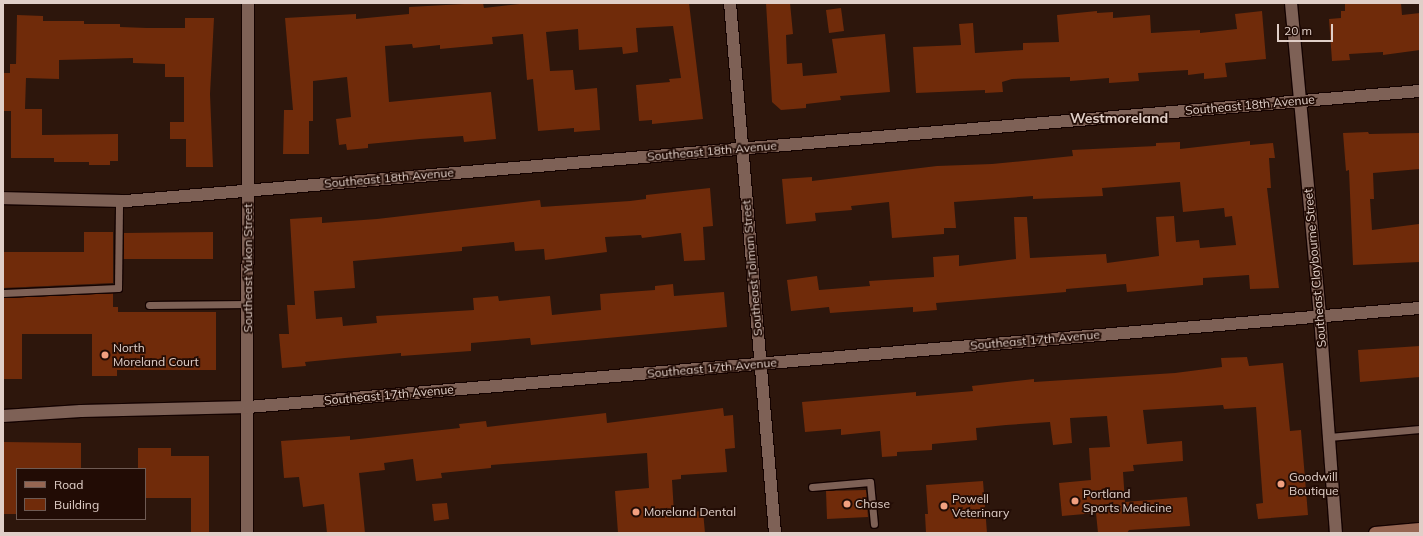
<!DOCTYPE html>
<html>
<head>
<meta charset="utf-8">
<style>
  body { margin:0 }
  #map { position:relative; width:1423px; height:536px; overflow:hidden; background:#2d160c; font-family:Mulish,sans-serif }
  div>[style] { position:absolute }
  [style*='--x'] { left:calc(var(--x)*1px); top:calc(var(--y)*1px); width:calc(var(--w)*1px); rotate:calc(var(--a)*1deg) }
  .building>* { inset:0; background:#702b0a }
  .roads { filter:drop-shadow(1px 0 #140200) drop-shadow(-1px 0 #140200) drop-shadow(0 1px #140200) drop-shadow(0 -1px #140200) }
  .service>* { height:7px; margin:-3.5px; padding:0 3.5px; transform-origin:3.5px; border-radius:3.5px; background:#7e6156 }
  .minor>* { height:12px; margin:-6px; padding:0 6px; transform-origin:6px; border-radius:6px; background:#7e6156 }
  .tertiary>* { height:12px; margin:-6px; padding:0 6px; transform-origin:6px; border-radius:6px; background:#7e6156 }
  .secondary>* { height:12px; margin:-6px; padding:0 6px; transform-origin:6px; border-radius:6px; background:#966652 }
  .dots>* { width:11px; height:11px; translate:-50% -50%; box-sizing:border-box; border:2px solid #220c05; border-radius:50% }
  span { translate:-50% -50%; white-space:nowrap; text-align:center; line-height:1.15; -webkit-text-stroke:3.5px #220c05; paint-order:stroke }
  .street-label { font-size:12px; color:#e0cfc8 }
  .poi-label { font-size:12px; color:#e0cfc8 }
  .left { translate:0 -50%; text-align:left }
  .quarter-label { font-size:14px; color:#e0cfc8; font-weight:700 }
  .frame { position:absolute; inset:0; border:4px solid #e0cfc8; pointer-events:none }
  .legend { position:absolute; left:16px; top:468px; width:130px; height:52px; box-sizing:border-box; background:#220c05; border:1px solid #6e5a53; margin:0; padding:5px 7px; list-style:none; font-size:12px; color:#e0cfc8 }
  .legend li { display:flex; align-items:center; gap:8px; height:20px }
  .legend b { width:20px; border:1px solid #6e5a53 }
  .scale { position:absolute; left:1277px; top:24px; width:56px; height:18px; box-sizing:border-box; border:2px solid #e0cfc8; border-top:0; padding-left:5px; font-size:12px; line-height:14px; white-space:nowrap; color:#e0cfc8; -webkit-text-stroke:3px #220c05; paint-order:stroke }
</style>
</head>
<body>
<div id="map">
  <div class="building">
    <div style="clip-path:polygon(483px 3px,484px 8px,529px 3px,689px 3px,703px 119px,652px 124px,652px 120px,639px 121px,636px 85px,670px 82px,669px 79px,681px 78px,673px 26px,636px 28px,638px 52px,623px 54px,622px 47px,579px 50px,578px 29px,546px 32px,550px 71px,573px 70px,575px 90px,597px 88px,600px 130px,574px 132px,574px 128px,538px 131px,533px 79px,527px 80px,523px 34px,492px 37px,493px 44px,440px 49px,440px 45px,413px 48px,412px 44px,385px 46px,389px 102px,491px 92px,496px 139px,464px 142px,463px 136px,420px 139px,368px 144px,368px 148px,347px 150px,346px 144px,339px 145px,336px 119px,351px 117px,347px 77px,313px 81px,313px 121px,309px 121px,309px 154px,283px 154px,284px 110px,293px 110px,285px 18px,356px 14px,356px 19px,409px 14px,409px 7px)"></div>
    <div style="clip-path:polygon(766px 3px,790px 3px,793px 34px,786px 35px,787px 64px,802px 63px,803px 76px,837px 73px,832px 39px,885px 34px,890px 92px,840px 96px,841px 100px,806px 104px,806px 108px,781px 110px,772px 102px)"></div>
    <div style="clip-path:polygon(1345px 3px,1401px 3px,1402px 15px,1420px 13px,1420px 50px,1383px 55px,1383px 52px,1349px 54px,1350px 60px,1332px 61px,1329px 19px,1341px 18px,1341px 11px,1345px 11px)"></div>
    <div style="clip-path:polygon(841px 8px,844px 31px,829px 33px,826px 10px)"></div>
    <div style="clip-path:polygon(1097px 11px,1097px 13px,1113px 12px,1113px 18px,1150px 15px,1151px 33px,1200px 30px,1200px 33px,1237px 29px,1235px 14px,1262px 11px,1266px 59px,1225px 63px,1227px 77px,1204px 79px,1204px 73px,1188px 75px,1188px 70px,1138px 73px,1139px 81px,1109px 83px,1109px 78px,1070px 81px,1070px 77px,1012px 79px,1002px 82px,1003px 92px,985px 93px,985px 90px,916px 93px,913px 47px,961px 45px,959px 24px,973px 23px,975px 53px,1023px 50px,1023px 43px,1059px 42px,1057px 15px)"></div>
    <div style="clip-path:polygon(17px 15px,43px 16px,43px 21px,84px 21px,84px 24px,120px 24px,120px 27px,147px 28px,185px 28px,185px 18px,214px 18px,210px 94px,213px 167px,186px 167px,186px 139px,170px 139px,170px 122px,184px 122px,184px 77px,165px 77px,165px 64px,133px 63px,133px 58px,59px 60px,59px 79px,26px 78px,25px 109px,42px 109px,42px 135px,118px 134px,118px 161px,110px 161px,110px 165px,89px 165px,89px 162px,54px 162px,54px 158px,11px 158px,11px 111px,3px 111px,3px 73px,10px 73px,10px 64px,16px 64px)"></div>
    <div style="clip-path:polygon(1368px 132px,1369px 134px,1420px 133px,1420px 169px,1373px 173px,1374px 199px,1370px 199px,1372px 230px,1419px 224px,1420px 262px,1353px 265px,1349px 170px,1346px 171px,1343px 133px)"></div>
    <div style="clip-path:polygon(1250px 141px,1250px 145px,1273px 143px,1275px 158px,1269px 158px,1271px 188px,1267px 188px,1279px 288px,1250px 289px,1249px 275px,1203px 278px,1203px 285px,1127px 292px,1126px 284px,1066px 289px,1066px 292px,936px 303px,937px 310px,913px 312px,913px 307px,830px 313px,829px 307px,791px 311px,787px 280px,817px 276px,819px 290px,870px 286px,869px 281px,934px 277px,933px 257px,959px 255px,959px 266px,1016px 259px,1014px 217px,1027px 217px,1030px 258px,1106px 254px,1107px 263px,1159px 256px,1156px 217px,1174px 216px,1176px 242px,1199px 240px,1200px 248px,1236px 245px,1232px 216px,1225px 217px,1224px 208px,1183px 212px,1180px 182px,1102px 188px,1103px 196px,1033px 199px,1033px 196px,954px 202px,956px 228px,944px 228px,944px 234px,892px 238px,889px 202px,851px 206px,852px 210px,815px 213px,816px 221px,786px 224px,782px 179px,812px 177px,812px 181px,937px 166px,992px 164px,1073px 156px,1072px 150px,1156px 146px,1156px 143px,1180px 142px,1180px 149px)"></div>
    <div style="clip-path:polygon(710px 188px,713px 226px,703px 227px,705px 260px,684px 261px,681px 233px,642px 238px,641px 235px,605px 237px,607px 252px,545px 260px,544px 249px,515px 251px,514px 242px,462px 247px,462px 251px,353px 261px,355px 288px,314px 291px,316px 319px,342px 317px,343px 326px,377px 323px,376px 316px,474px 310px,473px 298px,498px 296px,499px 301px,550px 296px,552px 315px,601px 310px,600px 294px,655px 290px,655px 286px,673px 284px,674px 296px,724px 292px,727px 327px,531px 345px,530px 338px,471px 343px,471px 351px,401px 356px,401px 353px,345px 358px,305px 362px,306px 366px,282px 368px,279px 334px,289px 334px,287px 305px,295px 305px,290px 219px,322px 217px,322px 223px,377px 219px,540px 200px,541px 207px,630px 201px,646px 199px,646px 195px)"></div>
    <div style="clip-path:polygon(84px 232px,113px 232px,113px 283px,3px 288px,3px 252px,84px 252px)"></div>
    <div style="clip-path:polygon(213px 232px,213px 259px,123px 259px,124px 233px)"></div>
    <div style="clip-path:polygon(113px 293px,113px 307px,118px 307px,118px 312px,216px 312px,216px 370px,117px 370px,117px 376px,92px 376px,92px 334px,22px 334px,22px 379px,3px 379px,3px 298px)"></div>
    <div style="clip-path:polygon(1420px 346px,1420px 377px,1360px 382px,1358px 350px)"></div>
    <div style="clip-path:polygon(1247px 357px,1249px 366px,1283px 363px,1290px 431px,1301px 430px,1308px 515px,1258px 519px,1256px 504px,1263px 503px,1256px 407px,1224px 409px,1223px 405px,1143px 410px,1147px 444px,1182px 441px,1183px 461px,1133px 465px,1134px 471px,1123px 472px,1125px 502px,1187px 497px,1190px 526px,1129px 530px,1127px 533px,1098px 533px,1096px 513px,1062px 516px,1059px 483px,1091px 480px,1089px 448px,1110px 447px,1107px 416px,1070px 418px,1072px 443px,1053px 445px,1050px 422px,1006px 425px,976px 428px,977px 440px,932px 444px,932px 450px,897px 452px,897px 456px,882px 457px,880px 431px,841px 435px,841px 429px,805px 432px,802px 402px,916px 392px,916px 396px,973px 391px,972px 386px,1034px 379px,1034px 382px,1175px 373px,1222px 367px,1221px 358px)"></div>
    <div style="clip-path:polygon(723px 408px,724px 416px,733px 415px,735px 448px,725px 449px,727px 472px,681px 475px,681px 479px,672px 480px,674px 513px,703px 511px,705px 533px,618px 533px,615px 491px,649px 488px,647px 453px,491px 465px,491px 468px,441px 473px,442px 478px,416px 481px,413px 459px,384px 463px,385px 470px,359px 473px,365px 533px,327px 533px,324px 504px,303px 507px,299px 477px,284px 478px,281px 441px,350px 436px,350px 440px,460px 428px,459px 424px,486px 421px,487px 427px,606px 413px,607px 423px)"></div>
    <div style="clip-path:polygon(3px 442px,81px 443px,81px 469px,17px 469px,17px 514px,3px 514px)"></div>
    <div style="clip-path:polygon(138px 448px,171px 448px,171px 456px,209px 456px,209px 533px,191px 533px,191px 498px,145px 498px,145px 469px,138px 469px)"></div>
    <div style="clip-path:polygon(983px 481px,987px 533px,926px 533px,925px 514px,928px 514px,926px 485px)"></div>
    <div style="clip-path:polygon(866px 490px,868px 517px,827px 519px,826px 491px)"></div>
    <div style="clip-path:polygon(447px 503px,449px 519px,434px 521px,432px 504px)"></div>
  </div>
  <div class="roads">
    <div class="service">
      <div style="--x:3;--y:293;--w:115;--a:-2.5"></div>
      <div style="--x:118;--y:288;--w:88;--a:-89.3"></div>
      <div style="--x:149;--y:305;--w:99;--a:-0.6"></div>
      <div style="--x:1329;--y:437;--w:91;--a:-5"></div>
      <div style="--x:812;--y:487;--w:58;--a:-4.9"></div>
      <div style="--x:870;--y:482;--w:42;--a:84.6"></div>
    </div>
    <div class="minor">
      <div style="--x:730;--y:3;--w:532;--a:85.15"></div>
      <div style="--x:1291;--y:3;--w:314;--a:84.7"></div>
      <div style="--x:1320;--y:316;--w:218;--a:85.8"></div>
      <div style="--x:3;--y:198;--w:123;--a:1.4"></div>
      <div style="--x:126;--y:201;--w:1299;--a:-4.86"></div>
      <div style="--x:247;--y:533;--w:530;--a:-89.89"></div>
    </div>
    <div class="tertiary">
      <div style="--x:3;--y:416;--w:78;--a:-3.7"></div>
      <div style="--x:81;--y:411;--w:167;--a:-1.4"></div>
      <div style="--x:248;--y:407;--w:1176;--a:-4.83"></div>
    </div>
    <div class="secondary">
      <div style="--x:1375;--y:533;--w:45;--a:-5.1"></div>
    </div>
  </div>
  <div class="dots">
    <div style="left:105px;top:355px;background:#f2a080"></div>
    <div style="left:1281px;top:484px;background:#f2a080"></div>
    <div style="left:1075px;top:501px;background:#f2a080"></div>
    <div style="left:847px;top:504px;background:#f2a080"></div>
    <div style="left:944px;top:506px;background:#f2a080"></div>
    <div style="left:636px;top:512px;background:#f2a080"></div>
  </div>
  <div class="street-label">
    <span style="left:1250px;top:105px;rotate:-5deg">Southeast 18th Avenue</span>
    <span style="left:712px;top:151px;rotate:-5deg">Southeast 18th Avenue</span>
    <span style="left:389px;top:178px;rotate:-5deg">Southeast 18th Avenue</span>
    <span style="left:248px;top:268px;rotate:-90deg">Southeast Yukon Street</span>
    <span style="left:752px;top:268px;rotate:-95deg">Southeast Tolman Street</span>
    <span style="left:1315px;top:268px;rotate:-95deg">Southeast Claybourne Street</span>
    <span style="left:1035px;top:340px;rotate:-5deg">Southeast 17th Avenue</span>
    <span style="left:712px;top:368px;rotate:-5deg">Southeast 17th Avenue</span>
    <span style="left:389px;top:395px;rotate:-5deg">Southeast 17th Avenue</span>
  </div>
  <div class="poi-label">
    <span class="left" style="left:113px;top:355px">North<br>Moreland Court</span>
    <span class="left" style="left:1289px;top:484px">Goodwill<br>Boutique</span>
    <span class="left" style="left:1083px;top:501px">Portland<br>Sports Medicine</span>
    <span class="left" style="left:952px;top:506px">Powell<br>Veterinary</span>
    <span class="left" style="left:855px;top:504px">Chase</span>
    <span class="left" style="left:644px;top:512px">Moreland Dental</span>
  </div>
  <div class="quarter-label">
    <span style="left:1119px;top:118px">Westmoreland</span>
  </div>
  <div class="frame"></div>
  <ul class="legend">
  <li><b style="height:5px;background:#966652"></b>Road</li>
  <li><b style="height:11px;background:#702b0a"></b>Building</li>
  </ul>
  <div class="scale">20 m</div>
</div>
</body>
</html>
